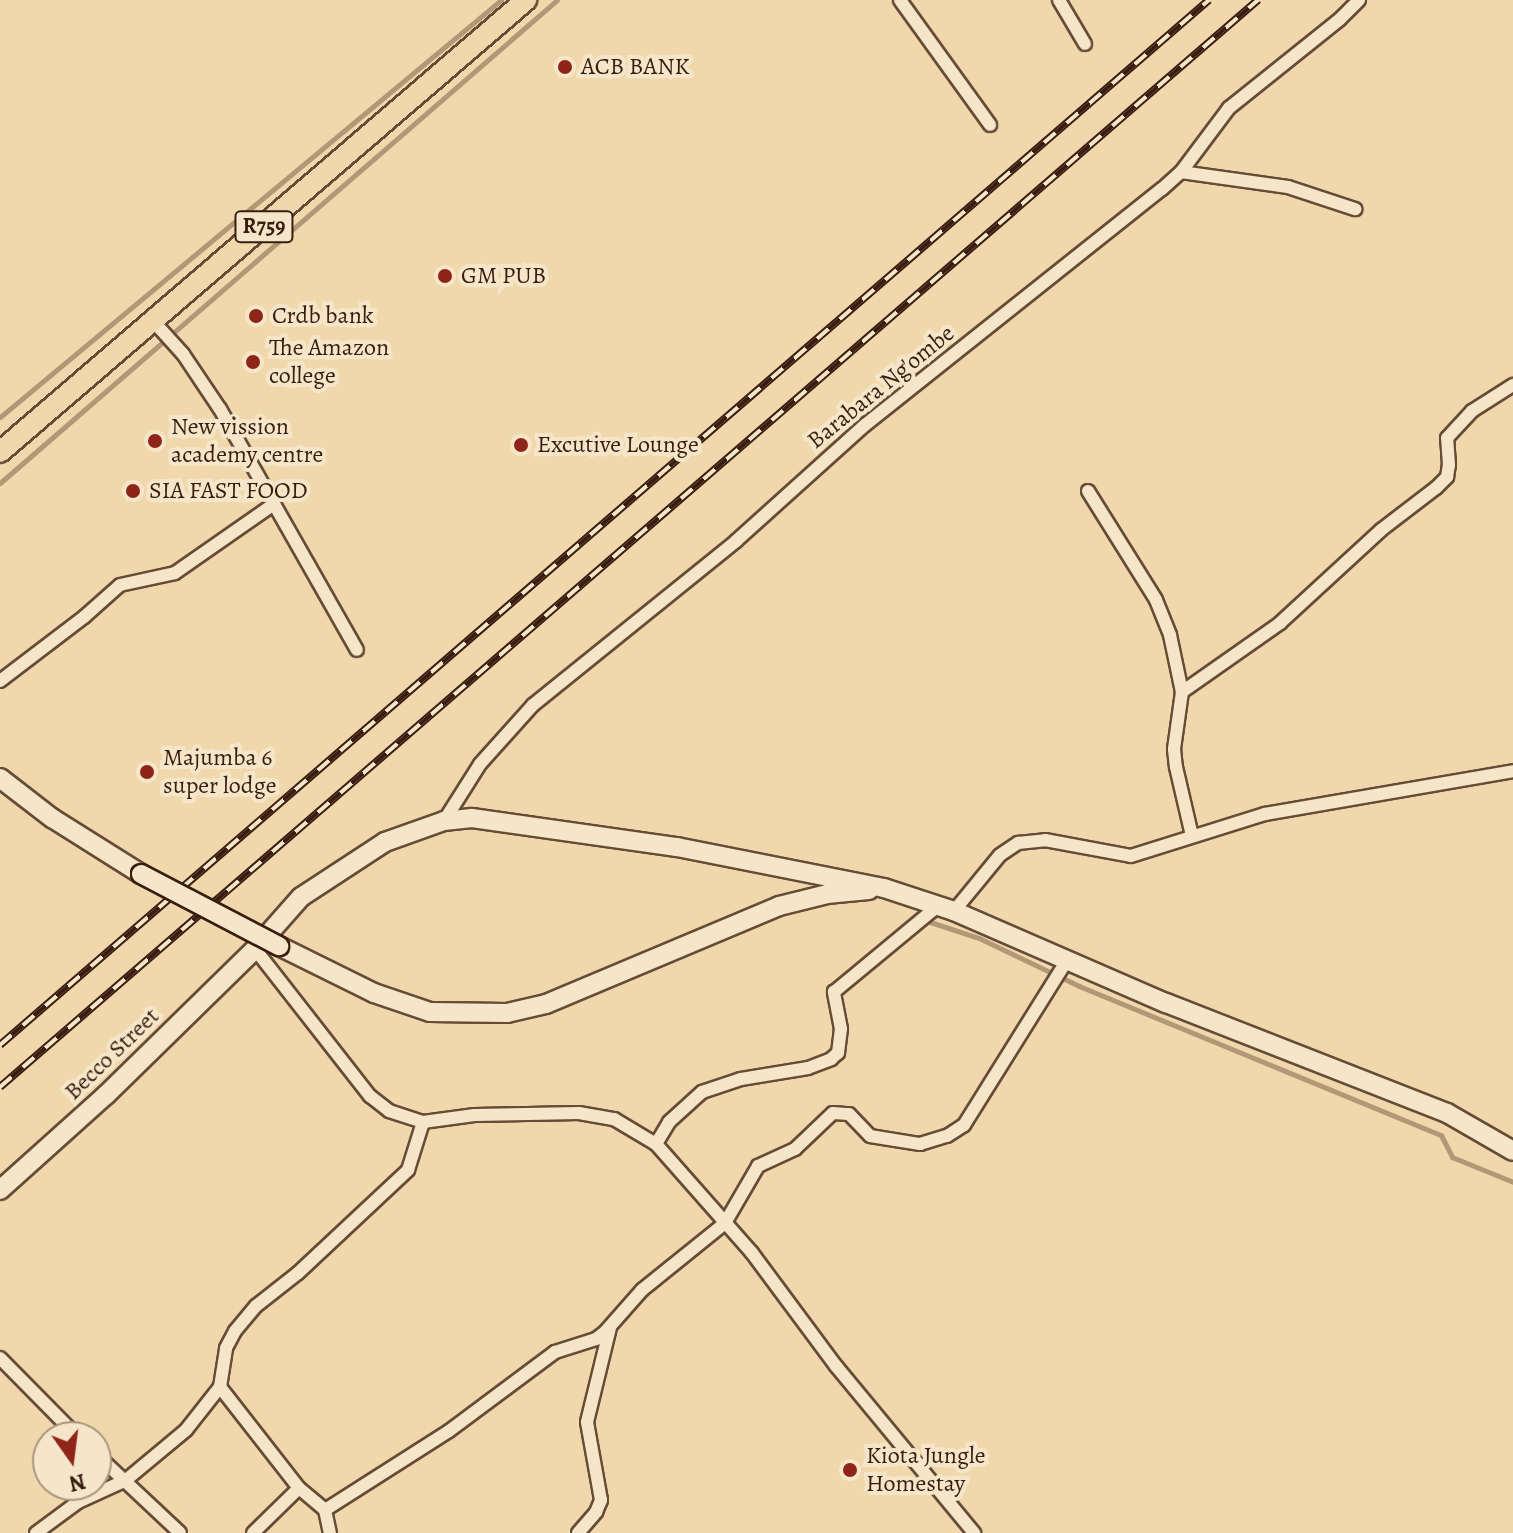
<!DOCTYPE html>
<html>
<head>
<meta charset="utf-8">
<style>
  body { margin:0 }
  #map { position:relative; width:1513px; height:1533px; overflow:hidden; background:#f1d8ac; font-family:Alegreya,serif }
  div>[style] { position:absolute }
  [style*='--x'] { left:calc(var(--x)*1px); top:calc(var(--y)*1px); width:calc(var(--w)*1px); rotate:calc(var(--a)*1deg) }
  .stream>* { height:5px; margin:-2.5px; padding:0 2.5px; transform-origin:2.5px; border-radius:2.5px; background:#b29877 }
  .roads { filter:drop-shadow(2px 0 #664c37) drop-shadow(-2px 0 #664c37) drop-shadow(0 2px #664c37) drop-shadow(0 -2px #664c37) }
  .street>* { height:12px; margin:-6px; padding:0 6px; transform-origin:6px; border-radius:6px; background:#f6e6c9 }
  .secondary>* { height:18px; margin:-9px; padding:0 9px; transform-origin:9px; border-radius:9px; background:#f6e6c9 }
  .primary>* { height:20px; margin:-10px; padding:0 10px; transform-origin:10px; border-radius:10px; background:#f1d8ac }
  .rail>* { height:8px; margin-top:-4px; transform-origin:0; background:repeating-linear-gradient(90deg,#f6e6c9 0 15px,#381d10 0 30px); box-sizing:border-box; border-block:2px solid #381d10 }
  .bridges { filter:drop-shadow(2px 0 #381d10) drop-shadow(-2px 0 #381d10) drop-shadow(0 2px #381d10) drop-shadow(0 -2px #381d10) }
  .secondary-bridge>* { height:18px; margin:-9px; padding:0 9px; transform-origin:9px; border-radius:9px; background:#f6e6c9 }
  .dots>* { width:22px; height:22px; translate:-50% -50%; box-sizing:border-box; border:4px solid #f6e6c9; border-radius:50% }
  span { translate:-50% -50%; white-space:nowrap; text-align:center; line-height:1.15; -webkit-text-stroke:8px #f6e6c9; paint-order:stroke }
  .shield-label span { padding:2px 6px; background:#f6e6c9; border:2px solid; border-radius:6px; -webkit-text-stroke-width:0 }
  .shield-label { font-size:22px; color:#381d10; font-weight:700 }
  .poi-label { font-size:24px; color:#381d10 }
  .left { translate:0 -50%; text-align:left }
  .street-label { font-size:24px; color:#381d10 }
  .north { position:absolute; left:32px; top:1421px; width:80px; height:80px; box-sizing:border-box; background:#f6e6c9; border:2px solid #aa967f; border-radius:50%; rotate:166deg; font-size:22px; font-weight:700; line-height:32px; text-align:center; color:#381d10 }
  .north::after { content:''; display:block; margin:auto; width:28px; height:36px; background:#8f2418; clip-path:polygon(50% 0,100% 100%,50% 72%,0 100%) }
</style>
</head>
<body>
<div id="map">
  <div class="stream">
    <div style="--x:0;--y:417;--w:652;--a:-39.77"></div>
    <div style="--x:0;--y:483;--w:737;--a:-40.93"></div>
    <div style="--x:924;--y:920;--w:58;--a:18.1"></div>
    <div style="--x:979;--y:938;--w:111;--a:25.6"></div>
    <div style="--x:1079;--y:986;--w:391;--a:22.4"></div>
    <div style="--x:1441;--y:1135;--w:25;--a:63"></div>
    <div style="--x:1452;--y:1157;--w:66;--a:22.3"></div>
  </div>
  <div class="roads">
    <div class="street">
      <div style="--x:900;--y:0;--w:154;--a:54.2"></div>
      <div style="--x:1059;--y:0;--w:51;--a:59.4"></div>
      <div style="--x:1181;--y:172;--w:108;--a:8"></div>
      <div style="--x:1288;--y:187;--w:71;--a:18.2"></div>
      <div style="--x:154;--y:322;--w:43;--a:47.8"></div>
      <div style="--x:183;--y:354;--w:66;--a:56.1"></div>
      <div style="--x:220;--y:409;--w:277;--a:60.4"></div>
      <div style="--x:1088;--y:491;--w:128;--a:58"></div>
      <div style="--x:1156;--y:600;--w:38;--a:68"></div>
      <div style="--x:1170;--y:635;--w:58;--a:78.1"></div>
      <div style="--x:1182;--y:692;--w:58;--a:98"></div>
      <div style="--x:1174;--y:749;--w:18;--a:84"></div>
      <div style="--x:1176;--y:767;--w:71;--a:76.9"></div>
      <div style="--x:0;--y:681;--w:106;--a:-37.3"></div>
      <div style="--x:84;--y:617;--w:48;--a:-41.6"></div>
      <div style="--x:120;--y:585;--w:56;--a:-12.3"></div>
      <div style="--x:175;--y:573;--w:121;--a:-34.9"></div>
      <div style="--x:1182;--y:692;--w:120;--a:-35.1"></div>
      <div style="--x:1280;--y:623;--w:137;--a:-42.6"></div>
      <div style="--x:1381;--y:530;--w:69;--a:-37.4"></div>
      <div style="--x:1436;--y:488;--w:16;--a:-45"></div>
      <div style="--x:1447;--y:477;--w:12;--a:-81"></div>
      <div style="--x:1449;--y:465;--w:27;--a:-94"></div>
      <div style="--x:1447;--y:438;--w:37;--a:-47"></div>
      <div style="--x:1472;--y:411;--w:49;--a:-32.4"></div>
      <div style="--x:444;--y:821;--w:67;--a:-57.7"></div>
      <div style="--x:480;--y:764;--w:79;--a:-48.1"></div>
      <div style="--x:533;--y:705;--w:261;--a:-38.9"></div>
      <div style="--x:736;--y:541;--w:173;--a:-42"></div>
      <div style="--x:865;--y:425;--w:379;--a:-38.5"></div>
      <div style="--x:1162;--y:189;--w:25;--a:-42"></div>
      <div style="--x:1181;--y:172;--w:80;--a:-53.1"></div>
      <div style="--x:1229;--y:108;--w:142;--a:-38.7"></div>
      <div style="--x:1340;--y:19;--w:27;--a:-45"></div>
      <div style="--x:954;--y:911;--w:72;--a:-50.6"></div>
      <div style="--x:1000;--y:855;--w:22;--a:-34"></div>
      <div style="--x:1018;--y:843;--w:27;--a:-6"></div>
      <div style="--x:1045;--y:840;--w:87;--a:10.5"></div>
      <div style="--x:1131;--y:856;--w:140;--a:-17.4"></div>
      <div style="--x:1265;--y:814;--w:252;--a:-9.8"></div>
      <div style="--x:255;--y:949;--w:187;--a:52"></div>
      <div style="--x:370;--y:1096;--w:24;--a:38"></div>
      <div style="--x:389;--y:1111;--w:36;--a:18"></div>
      <div style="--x:423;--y:1122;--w:52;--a:-7.7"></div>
      <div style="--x:475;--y:1115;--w:104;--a:-1.1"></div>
      <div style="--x:579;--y:1113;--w:36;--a:10"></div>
      <div style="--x:614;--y:1119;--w:49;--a:30.8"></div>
      <div style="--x:656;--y:1144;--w:145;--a:48.6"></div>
      <div style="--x:752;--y:1253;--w:141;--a:53.4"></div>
      <div style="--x:836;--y:1366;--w:217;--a:50.4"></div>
      <div style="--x:656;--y:1144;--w:26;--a:-59"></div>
      <div style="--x:669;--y:1122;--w:45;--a:-42.3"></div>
      <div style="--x:702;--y:1092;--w:41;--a:-18.4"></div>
      <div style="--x:741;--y:1079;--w:68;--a:-9.3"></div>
      <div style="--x:808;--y:1068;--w:25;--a:-21"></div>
      <div style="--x:831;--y:1059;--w:9;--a:-41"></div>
      <div style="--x:838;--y:1053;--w:24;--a:-83"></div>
      <div style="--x:841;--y:1029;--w:38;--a:-101"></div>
      <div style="--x:834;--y:992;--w:135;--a:-39.6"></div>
      <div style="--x:0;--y:1358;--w:111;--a:45.4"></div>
      <div style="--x:220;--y:1387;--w:128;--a:52"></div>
      <div style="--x:299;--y:1488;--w:34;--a:40"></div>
      <div style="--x:325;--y:1510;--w:24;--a:78"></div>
      <div style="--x:96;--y:1454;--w:115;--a:43.2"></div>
      <div style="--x:325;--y:1510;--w:147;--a:-32.5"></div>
      <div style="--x:449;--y:1431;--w:132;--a:-36.7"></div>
      <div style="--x:555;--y:1352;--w:43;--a:-17.6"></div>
      <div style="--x:596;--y:1339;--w:11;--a:-38"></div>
      <div style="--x:605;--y:1332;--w:56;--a:-48.6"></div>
      <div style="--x:642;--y:1290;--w:107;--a:-38.9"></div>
      <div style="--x:725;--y:1223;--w:66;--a:-59.9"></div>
      <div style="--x:758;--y:1166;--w:41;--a:-24.7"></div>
      <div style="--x:795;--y:1149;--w:52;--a:-43.5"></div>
      <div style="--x:833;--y:1113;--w:16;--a:4"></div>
      <div style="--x:849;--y:1114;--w:30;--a:46"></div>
      <div style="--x:870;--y:1136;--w:51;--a:9.1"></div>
      <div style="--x:920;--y:1144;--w:28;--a:-17"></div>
      <div style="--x:947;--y:1136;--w:20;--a:-33"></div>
      <div style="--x:964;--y:1125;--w:192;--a:-58"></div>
      <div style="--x:36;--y:1533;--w:52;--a:-36.4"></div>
      <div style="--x:78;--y:1502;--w:53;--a:-24.6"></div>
      <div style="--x:126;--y:1480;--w:78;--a:-39.8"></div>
      <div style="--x:186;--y:1430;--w:55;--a:-51.7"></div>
      <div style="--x:220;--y:1387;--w:39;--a:-81"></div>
      <div style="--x:226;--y:1348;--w:19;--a:-62"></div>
      <div style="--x:235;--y:1331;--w:33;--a:-50"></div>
      <div style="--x:256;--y:1306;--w:53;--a:-38.2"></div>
      <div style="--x:298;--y:1273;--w:151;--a:-43.1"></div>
      <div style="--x:408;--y:1170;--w:50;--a:-72.6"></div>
      <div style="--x:253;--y:1533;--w:64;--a:-44.4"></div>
      <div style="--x:578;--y:1533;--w:28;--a:-49"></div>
      <div style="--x:596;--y:1512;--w:13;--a:-67"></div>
      <div style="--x:601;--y:1500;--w:79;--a:-100.2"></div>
      <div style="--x:587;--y:1422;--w:97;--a:-76.3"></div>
    </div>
    <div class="secondary">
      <div style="--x:0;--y:778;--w:66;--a:37.6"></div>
      <div style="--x:52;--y:818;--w:105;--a:32.2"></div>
      <div style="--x:279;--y:946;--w:106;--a:26.3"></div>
      <div style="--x:374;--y:993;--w:59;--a:18.7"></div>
      <div style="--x:430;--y:1012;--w:77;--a:0.7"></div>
      <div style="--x:507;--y:1013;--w:40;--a:-13"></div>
      <div style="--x:546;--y:1004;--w:253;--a:-22.8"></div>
      <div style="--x:779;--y:906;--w:49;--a:-14"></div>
      <div style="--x:827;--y:894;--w:42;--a:-5.4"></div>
      <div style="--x:0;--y:1190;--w:142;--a:-41.9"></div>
      <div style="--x:106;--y:1095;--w:209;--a:-44.4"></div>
      <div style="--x:255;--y:949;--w:69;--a:-48.5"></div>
      <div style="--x:301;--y:897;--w:100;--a:-33.2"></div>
      <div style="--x:385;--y:842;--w:63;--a:-19.6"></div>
      <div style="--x:444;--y:821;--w:28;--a:-6"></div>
      <div style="--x:472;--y:818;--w:207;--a:8.1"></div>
      <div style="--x:677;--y:847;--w:211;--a:11.2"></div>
      <div style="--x:884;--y:888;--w:74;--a:18.2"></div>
      <div style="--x:954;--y:911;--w:231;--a:23.5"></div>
      <div style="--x:1166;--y:1003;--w:302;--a:21.4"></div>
      <div style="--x:1447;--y:1113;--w:76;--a:29.9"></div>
    </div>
    <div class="primary">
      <div style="--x:0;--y:452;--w:694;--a:-40.67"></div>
    </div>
  </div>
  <div class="rail">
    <div style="--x:0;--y:1045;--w:1598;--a:-40.84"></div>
    <div style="--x:0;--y:1087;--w:1663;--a:-40.83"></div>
  </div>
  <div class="bridges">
    <div class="secondary-bridge">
      <div style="--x:141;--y:874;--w:156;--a:27.6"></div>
    </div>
  </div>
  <div class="dots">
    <div style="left:565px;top:67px;background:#8f2418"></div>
    <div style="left:445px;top:276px;background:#8f2418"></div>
    <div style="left:256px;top:316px;background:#8f2418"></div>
    <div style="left:253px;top:362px;background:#8f2418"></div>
    <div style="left:155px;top:441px;background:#8f2418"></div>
    <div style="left:521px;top:445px;background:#8f2418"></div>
    <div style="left:133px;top:491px;background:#8f2418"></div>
    <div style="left:147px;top:772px;background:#8f2418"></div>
    <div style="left:850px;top:1470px;background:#8f2418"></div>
  </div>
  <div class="shield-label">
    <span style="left:264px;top:227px">R759</span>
  </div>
  <div class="poi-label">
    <span class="left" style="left:581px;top:67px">ACB BANK</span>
    <span class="left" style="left:461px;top:276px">GM PUB</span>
    <span class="left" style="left:272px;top:316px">Crdb bank</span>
    <span class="left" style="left:269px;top:362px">The Amazon<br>college</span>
    <span class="left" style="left:171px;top:441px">New vission<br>academy centre</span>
    <span class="left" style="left:537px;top:445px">Excutive Lounge</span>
    <span class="left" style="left:149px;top:491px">SIA FAST FOOD</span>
    <span class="left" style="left:163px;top:772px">Majumba 6<br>super lodge</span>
    <span class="left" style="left:866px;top:1470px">Kiota Jungle<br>Homestay</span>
  </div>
  <div class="street-label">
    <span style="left:881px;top:387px;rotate:-39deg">Barabara Ng'ombe</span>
    <span style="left:112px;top:1054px;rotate:-44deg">Becco Street</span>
  </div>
  <div class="north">N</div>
</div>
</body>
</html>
